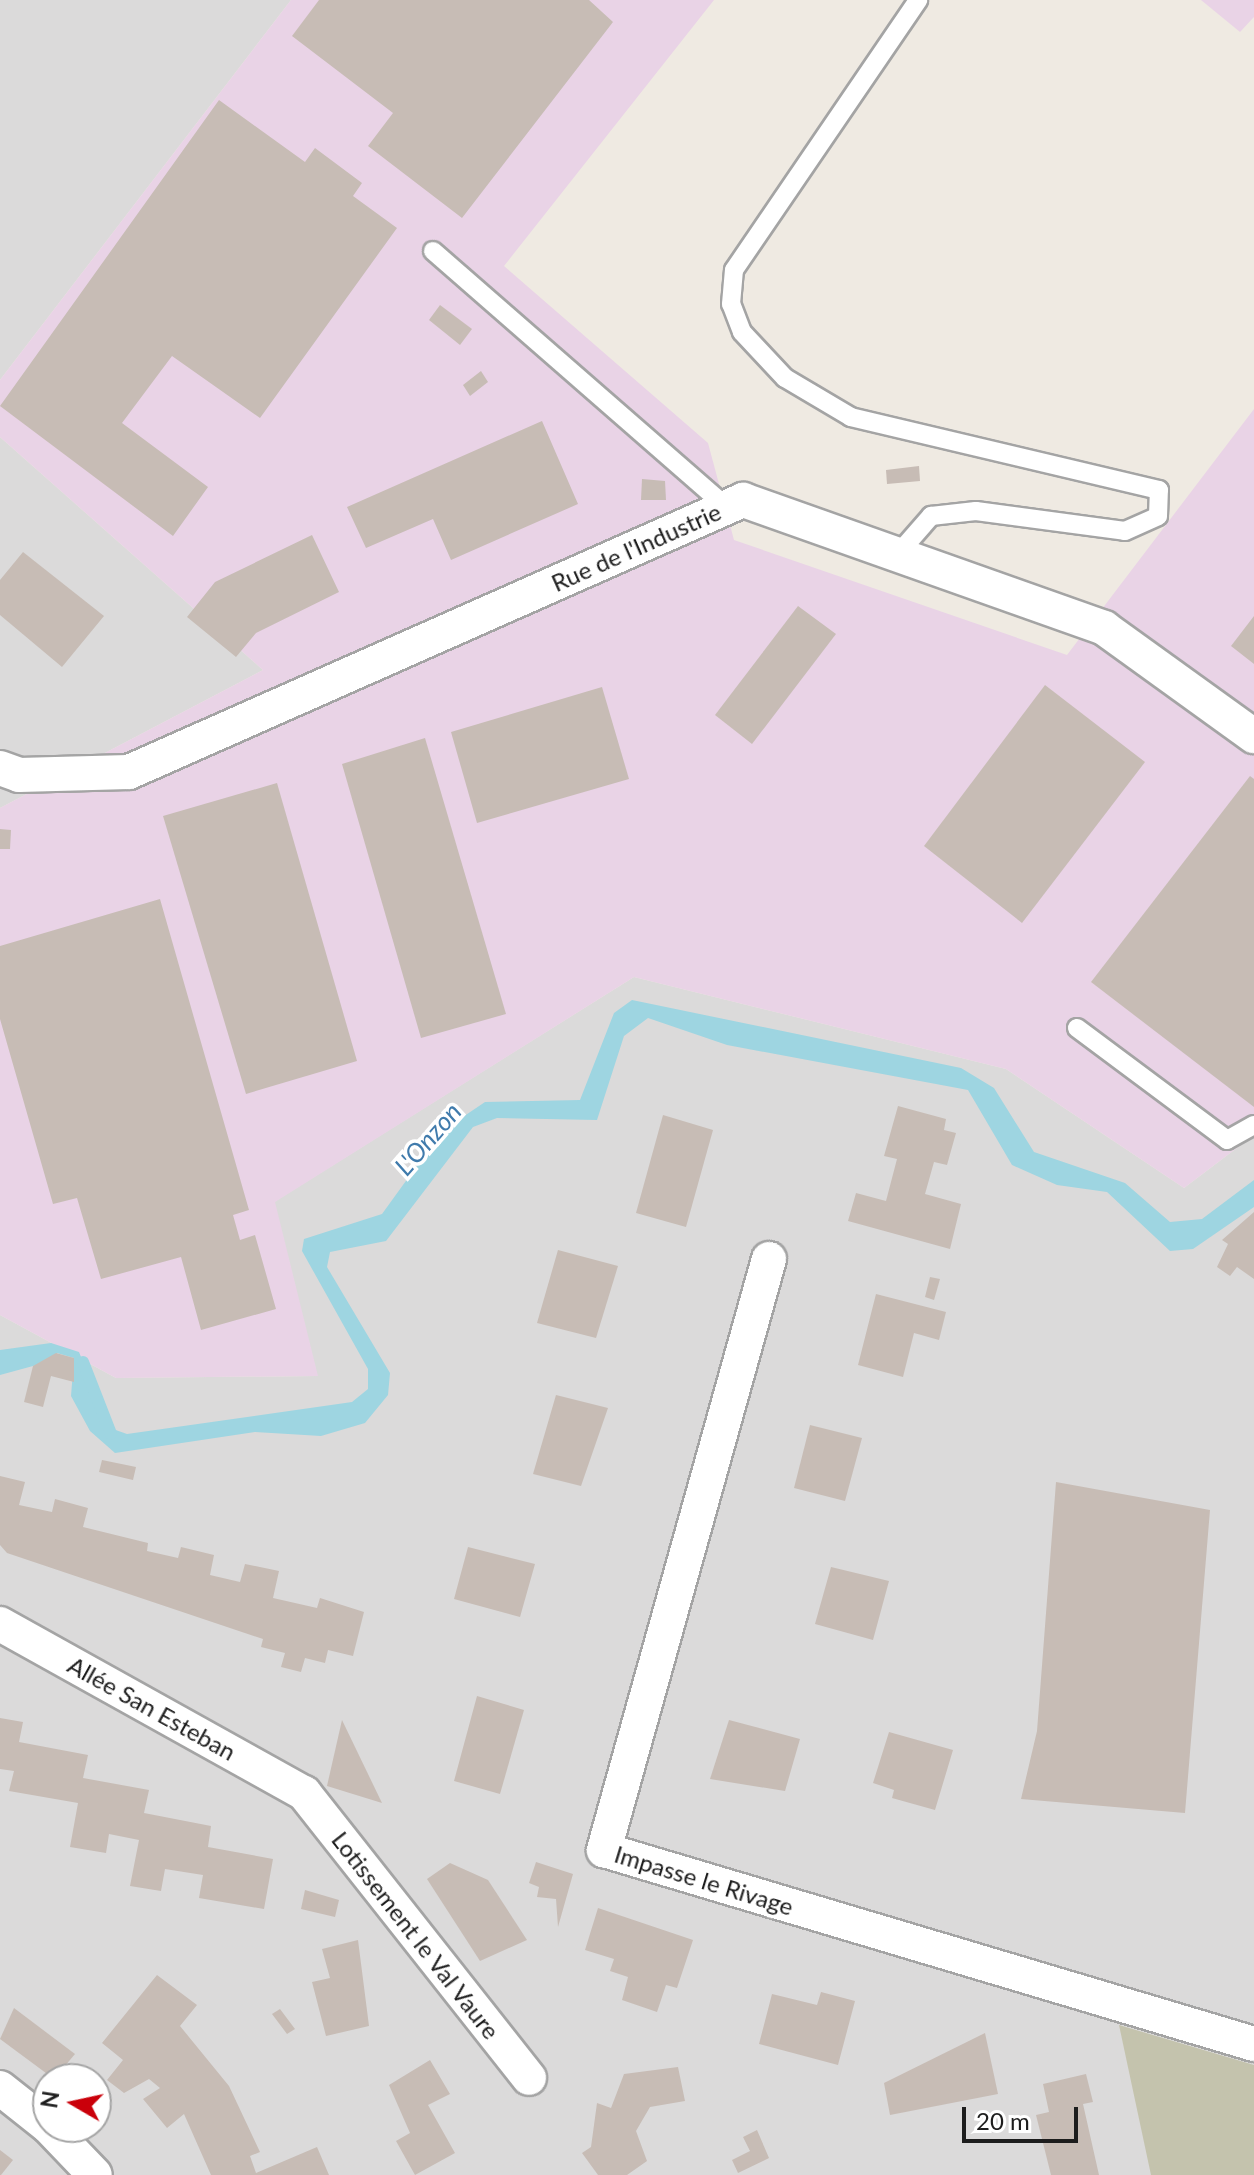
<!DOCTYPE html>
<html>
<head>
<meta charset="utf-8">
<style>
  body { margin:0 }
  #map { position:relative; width:1254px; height:2175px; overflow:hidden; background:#efeae2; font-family:Lato,sans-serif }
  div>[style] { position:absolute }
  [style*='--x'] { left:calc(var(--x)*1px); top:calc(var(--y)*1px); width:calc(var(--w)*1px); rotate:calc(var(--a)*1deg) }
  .residential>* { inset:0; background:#dbdada }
  .industrial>* { inset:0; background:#e9d3e6 }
  .construction>* { inset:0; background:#c4c3ad }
  .water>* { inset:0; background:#9ed5e1 }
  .stream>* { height:12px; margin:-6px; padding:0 6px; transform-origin:6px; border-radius:6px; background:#9ed5e1 }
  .building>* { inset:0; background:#c7bcb5 }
  .roads { filter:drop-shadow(2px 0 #a4a4a4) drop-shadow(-2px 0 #a4a4a4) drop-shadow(0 2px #a4a4a4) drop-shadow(0 -2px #a4a4a4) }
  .lane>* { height:18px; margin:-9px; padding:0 9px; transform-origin:9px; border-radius:9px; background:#fff }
  .street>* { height:34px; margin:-17px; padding:0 17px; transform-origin:17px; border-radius:17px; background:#fff }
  span { translate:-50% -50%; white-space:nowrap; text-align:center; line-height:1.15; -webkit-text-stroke:7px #fff; paint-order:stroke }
  .street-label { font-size:24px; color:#1d1d1d }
  .water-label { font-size:26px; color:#407bac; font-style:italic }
  .north { position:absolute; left:32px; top:2063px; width:80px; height:80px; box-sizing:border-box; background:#fff; border:2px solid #a5a5a5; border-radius:50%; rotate:279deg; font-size:22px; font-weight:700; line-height:32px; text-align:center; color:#1d1d1d }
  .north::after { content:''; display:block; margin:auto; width:28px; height:36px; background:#ca000a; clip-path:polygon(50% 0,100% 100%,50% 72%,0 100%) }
  .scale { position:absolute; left:962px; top:2107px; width:116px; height:36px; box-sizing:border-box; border:4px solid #1d1d1d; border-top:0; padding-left:10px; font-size:24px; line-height:28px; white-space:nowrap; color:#1d1d1d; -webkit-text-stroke:6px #fff; paint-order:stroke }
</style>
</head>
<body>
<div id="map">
  <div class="residential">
    <div style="clip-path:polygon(0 0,291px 0,0 380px)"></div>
    <div style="clip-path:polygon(0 437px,263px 670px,0 808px)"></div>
    <div style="clip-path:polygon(evenodd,634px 977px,1006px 1069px,1184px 1188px,1254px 1135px,1254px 2175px,0 2175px,0 1315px,116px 1378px,317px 1376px,274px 1202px,634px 977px,48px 2079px,96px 2079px,96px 2127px,48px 2127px,48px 2079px)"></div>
  </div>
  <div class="industrial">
    <div style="clip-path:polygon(291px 0,714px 0,504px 266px,708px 443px,734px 540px,1067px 655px,1254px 409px,1254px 1135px,1184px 1188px,1006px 1069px,634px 977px,275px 1202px,318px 1376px,116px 1378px,0 1315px,0 808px,263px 670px,0 437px,0 380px)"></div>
    <div style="clip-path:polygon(1201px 0,1254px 0,1254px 17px,1240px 32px)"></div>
  </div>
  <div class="construction">
    <div style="clip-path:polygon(1119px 2025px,1254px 2065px,1254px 2175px,1151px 2175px)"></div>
  </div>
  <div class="water">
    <div style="clip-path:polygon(632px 1000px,961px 1068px,994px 1088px,1034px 1152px,1125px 1183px,1170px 1222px,1202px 1219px,1254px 1180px,1254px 1207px,1193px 1249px,1170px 1251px,1107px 1192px,1057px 1185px,1012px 1165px,968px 1090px,727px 1045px,648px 1018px,624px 1036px,597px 1120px,497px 1118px,473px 1127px,386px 1241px,330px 1252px,327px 1267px,390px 1373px,388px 1395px,365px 1423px,321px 1436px,255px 1432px,115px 1453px,90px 1431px,71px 1396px,74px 1358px,57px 1353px,55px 1360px,0 1375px,0 1350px,51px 1343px,79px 1352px,110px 1428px,127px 1434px,352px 1402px,368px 1389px,368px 1369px,302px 1251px,304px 1239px,382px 1214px,442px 1131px,485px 1102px,580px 1100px,614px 1013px)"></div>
  </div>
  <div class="stream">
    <div style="--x:83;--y:1362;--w:77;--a:68.7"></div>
  </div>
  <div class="building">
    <div style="clip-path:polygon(319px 0,589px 0,613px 22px,462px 218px,368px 146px,393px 113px,292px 36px)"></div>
    <div style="clip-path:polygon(219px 100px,305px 162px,315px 148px,362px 183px,353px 196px,397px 228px,260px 418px,172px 356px,122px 423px,208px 487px,173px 536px,0 406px)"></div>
    <div style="clip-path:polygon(440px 305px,472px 329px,460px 345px,429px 320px)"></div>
    <div style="clip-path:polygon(481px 371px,488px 382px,470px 396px,463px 385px)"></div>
    <div style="clip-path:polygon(542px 421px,578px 504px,451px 560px,433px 519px,366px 548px,347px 507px)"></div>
    <div style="clip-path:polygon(919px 466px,920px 481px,887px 484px,886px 470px)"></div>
    <div style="clip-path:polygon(642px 479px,665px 481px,666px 500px,641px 500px)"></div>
    <div style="clip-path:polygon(312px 535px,339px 592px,256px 633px,236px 657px,187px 617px,215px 582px)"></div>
    <div style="clip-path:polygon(23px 552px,104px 616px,62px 667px,0 615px,0 580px)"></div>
    <div style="clip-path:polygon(798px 606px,836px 634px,752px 744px,715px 715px)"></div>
    <div style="clip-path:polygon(1254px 616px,1254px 664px,1231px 646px)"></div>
    <div style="clip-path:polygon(1045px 685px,1145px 762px,1022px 923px,924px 846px)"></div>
    <div style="clip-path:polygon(602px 687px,629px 779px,477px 823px,451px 732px)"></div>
    <div style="clip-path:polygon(425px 738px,506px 1014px,421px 1038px,342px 764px)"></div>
    <div style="clip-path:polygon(1250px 776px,1254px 779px,1254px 1107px,1091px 982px)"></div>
    <div style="clip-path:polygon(277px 783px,357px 1061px,246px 1094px,163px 816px)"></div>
    <div style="clip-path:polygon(0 829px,11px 830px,10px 849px,0 849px)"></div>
    <div style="clip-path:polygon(160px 899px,249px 1210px,233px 1215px,240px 1240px,255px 1235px,276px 1309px,201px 1330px,181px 1257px,101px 1279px,77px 1198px,53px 1204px,0 1019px,0 946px)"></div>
    <div style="clip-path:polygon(898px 1106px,946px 1119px,944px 1130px,956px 1133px,947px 1165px,934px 1162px,925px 1194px,961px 1204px,950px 1249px,848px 1221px,856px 1193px,886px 1201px,897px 1159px,884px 1156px)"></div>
    <div style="clip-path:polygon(663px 1115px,713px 1130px,686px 1227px,636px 1213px)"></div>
    <div style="clip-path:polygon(1254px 1212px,1254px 1279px,1237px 1267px,1230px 1276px,1217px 1267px,1228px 1244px,1222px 1240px)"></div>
    <div style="clip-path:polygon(558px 1250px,618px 1266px,596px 1338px,537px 1323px)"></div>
    <div style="clip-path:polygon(930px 1277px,940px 1279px,934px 1300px,925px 1297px)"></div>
    <div style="clip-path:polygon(876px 1294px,946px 1312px,939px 1340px,914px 1333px,903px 1377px,858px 1365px)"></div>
    <div style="clip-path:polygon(56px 1353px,74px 1358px,74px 1382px,51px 1376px,43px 1407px,24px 1402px,33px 1366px)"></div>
    <div style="clip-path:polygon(556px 1395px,608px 1408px,581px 1486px,533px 1474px)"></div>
    <div style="clip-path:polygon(810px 1425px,862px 1438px,845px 1501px,794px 1488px)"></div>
    <div style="clip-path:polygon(102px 1460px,136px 1467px,133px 1480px,99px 1472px)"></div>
    <div style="clip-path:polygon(0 1476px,25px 1482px,19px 1505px,52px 1512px,55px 1499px,88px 1508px,83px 1527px,148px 1543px,147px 1551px,178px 1558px,181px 1547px,214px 1555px,210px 1575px,240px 1582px,245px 1564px,279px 1571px,273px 1598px,317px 1608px,320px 1598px,364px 1612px,353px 1656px,328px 1650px,325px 1663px,305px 1658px,301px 1672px,281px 1667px,285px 1653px,261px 1647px,263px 1639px,7px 1553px,0 1545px)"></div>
    <div style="clip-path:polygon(1056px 1482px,1210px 1510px,1185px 1813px,1021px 1799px,1037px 1731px)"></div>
    <div style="clip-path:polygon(468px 1547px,535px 1564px,520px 1617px,454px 1599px)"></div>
    <div style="clip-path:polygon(831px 1567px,889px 1581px,873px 1640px,815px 1624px)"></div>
    <div style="clip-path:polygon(477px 1696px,524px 1710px,500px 1794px,454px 1781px)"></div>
    <div style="clip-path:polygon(0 1718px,23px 1722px,19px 1742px,88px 1755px,83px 1778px,149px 1790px,144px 1813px,211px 1826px,208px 1847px,273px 1859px,264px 1909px,199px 1898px,203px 1875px,165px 1869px,161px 1891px,130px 1886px,139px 1840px,109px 1834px,106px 1853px,70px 1847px,78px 1803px,9px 1791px,14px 1771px,0 1769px)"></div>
    <div style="clip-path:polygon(342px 1720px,382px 1803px,327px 1786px)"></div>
    <div style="clip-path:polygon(729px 1720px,800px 1739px,785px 1791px,710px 1779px)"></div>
    <div style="clip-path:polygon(889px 1732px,953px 1750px,935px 1810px,892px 1798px,894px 1790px,873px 1783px)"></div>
    <div style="clip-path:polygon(536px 1862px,573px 1874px,558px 1927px,556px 1899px,537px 1897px,539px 1887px,529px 1883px)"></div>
    <div style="clip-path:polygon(450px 1863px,488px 1880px,527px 1940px,480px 1961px,427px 1879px)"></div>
    <div style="clip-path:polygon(305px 1890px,339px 1900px,335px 1917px,301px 1909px)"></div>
    <div style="clip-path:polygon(598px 1908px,693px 1940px,677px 1988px,666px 1985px,657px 2012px,622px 2000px,628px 1977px,610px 1971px,614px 1959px,585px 1950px)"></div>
    <div style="clip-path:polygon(358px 1940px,369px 2026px,326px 2036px,312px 1982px,330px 1978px,322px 1949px)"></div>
    <div style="clip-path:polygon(157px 1975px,197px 2005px,180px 2026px,229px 2086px,260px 2152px,250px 2156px,256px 2173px,317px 2147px,329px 2175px,211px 2175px,184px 2114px,167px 2128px,143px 2099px,160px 2088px,149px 2079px,124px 2093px,107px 2080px,123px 2060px,102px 2043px)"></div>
    <div style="clip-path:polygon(821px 1992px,855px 2001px,838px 2065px,759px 2044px,772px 1994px,817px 2005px)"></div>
    <div style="clip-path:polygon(14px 2008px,75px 2054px,54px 2079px,0 2039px)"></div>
    <div style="clip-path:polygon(280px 2009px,295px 2029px,287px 2034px,272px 2014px)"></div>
    <div style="clip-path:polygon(985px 2033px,998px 2094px,890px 2115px,884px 2083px)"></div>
    <div style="clip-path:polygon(430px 2060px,450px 2094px,428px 2105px,455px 2153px,415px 2175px,396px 2141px,410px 2133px,389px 2085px)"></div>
    <div style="clip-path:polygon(678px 2067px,685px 2101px,650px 2107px,636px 2131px,647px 2161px,627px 2175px,598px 2175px,582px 2153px,591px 2147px,597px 2103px,611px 2108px,624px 2074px)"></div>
    <div style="clip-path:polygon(1086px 2074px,1093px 2102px,1083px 2104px,1099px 2175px,1051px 2175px,1036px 2115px,1049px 2112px,1043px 2084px)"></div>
    <div style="clip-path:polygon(757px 2130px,769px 2158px,738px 2173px,732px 2160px,750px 2151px,743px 2137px)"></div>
    <div style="clip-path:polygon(0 2150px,13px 2160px,1px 2175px,0 2175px)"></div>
  </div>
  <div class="roads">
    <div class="lane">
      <div style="--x:433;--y:251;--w:389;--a:41.1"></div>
      <div style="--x:897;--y:555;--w:52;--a:-48.9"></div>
      <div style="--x:931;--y:516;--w:45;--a:-6.3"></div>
      <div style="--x:976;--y:511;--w:150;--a:7.6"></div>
      <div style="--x:1125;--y:531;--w:36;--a:-24"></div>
      <div style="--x:1158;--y:516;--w:26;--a:-88"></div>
      <div style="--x:1159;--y:490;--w:317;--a:-166.7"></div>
      <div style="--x:851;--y:417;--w:77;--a:-149.4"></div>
      <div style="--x:785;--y:378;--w:63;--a:-133.1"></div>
      <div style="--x:742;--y:332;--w:30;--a:-111"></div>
      <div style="--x:731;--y:304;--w:34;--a:-85"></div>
      <div style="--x:734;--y:270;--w:327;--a:-55.7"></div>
      <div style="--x:1077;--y:1028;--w:187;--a:36.7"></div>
      <div style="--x:1227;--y:1140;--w:31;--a:-29"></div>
    </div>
    <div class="street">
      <div style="--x:0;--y:768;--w:20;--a:20"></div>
      <div style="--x:19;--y:775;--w:110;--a:-1.6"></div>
      <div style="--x:129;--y:772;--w:672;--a:-23.89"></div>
      <div style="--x:743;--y:500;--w:383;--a:19.5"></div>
      <div style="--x:1104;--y:628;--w:185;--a:35.8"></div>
      <div style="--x:769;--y:1259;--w:614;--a:105.6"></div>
      <div style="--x:604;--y:1850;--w:678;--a:16.62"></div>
      <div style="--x:0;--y:1624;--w:348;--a:29.1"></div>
      <div style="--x:304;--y:1793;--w:363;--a:51.7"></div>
      <div style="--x:0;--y:2088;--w:61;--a:38.4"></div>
      <div style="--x:49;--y:2127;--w:66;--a:46.2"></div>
    </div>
  </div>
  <div class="street-label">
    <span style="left:636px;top:547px;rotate:-24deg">Rue de l'Industrie</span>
    <span style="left:152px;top:1708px;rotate:29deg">Allée San Esteban</span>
    <span style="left:704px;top:1880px;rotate:17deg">Impasse le Rivage</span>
    <span style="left:416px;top:1935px;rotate:52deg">Lotissement le Val Vaure</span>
  </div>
  <div class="water-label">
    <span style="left:428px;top:1139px;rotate:-49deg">L'Onzon</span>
  </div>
  <div class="north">N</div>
  <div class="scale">20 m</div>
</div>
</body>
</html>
